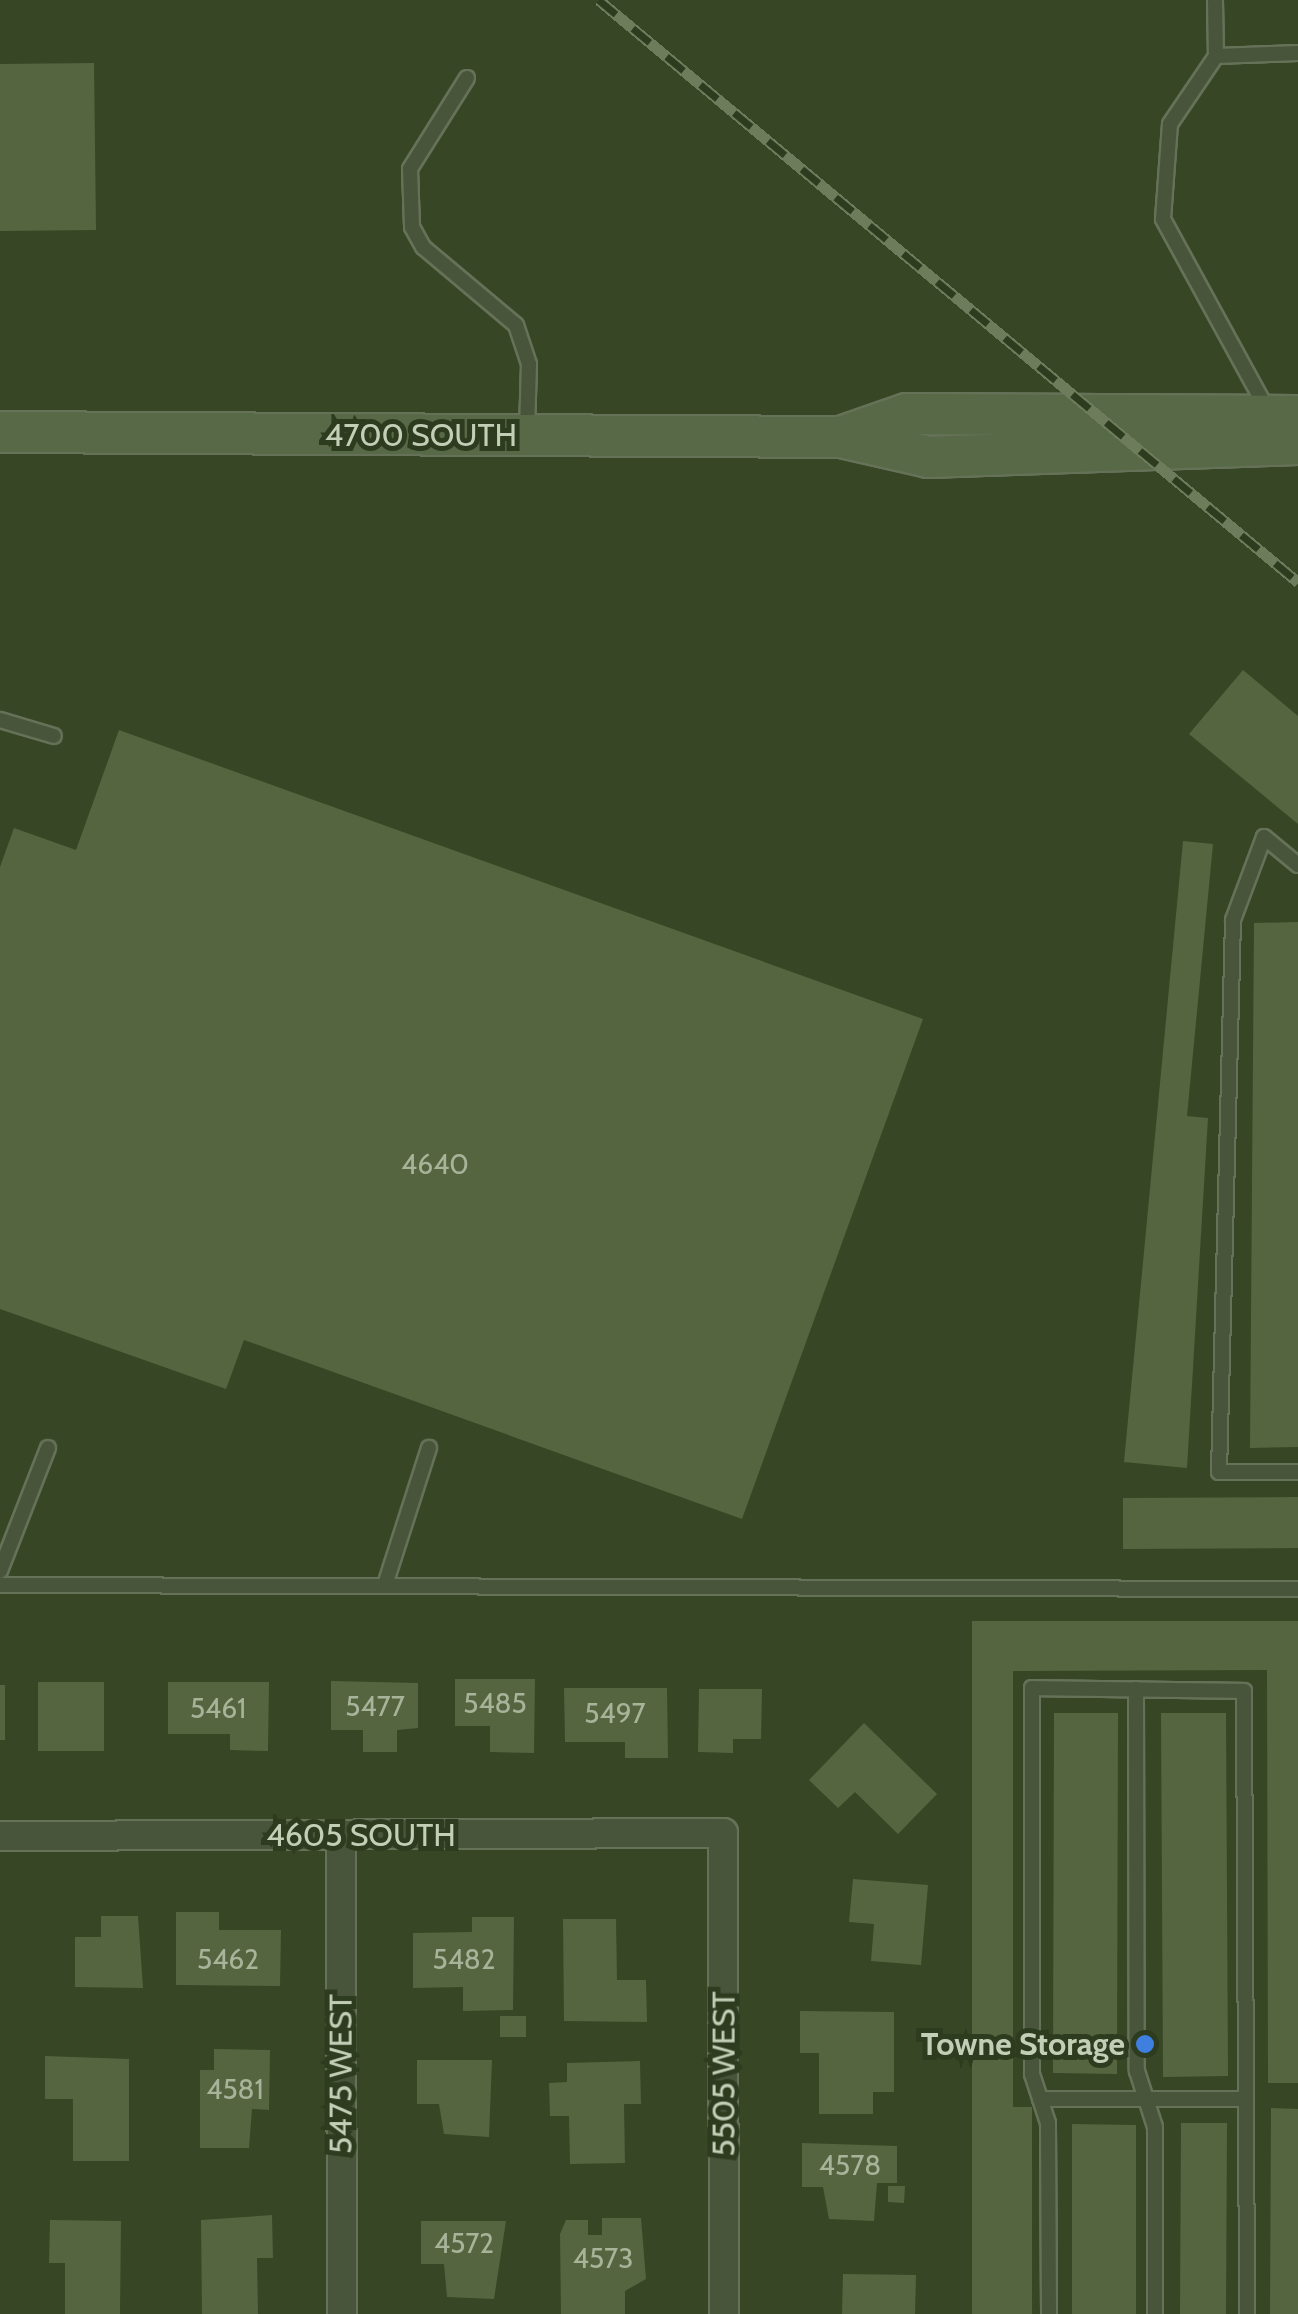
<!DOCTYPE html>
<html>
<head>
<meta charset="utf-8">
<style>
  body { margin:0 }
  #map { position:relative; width:1298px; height:2314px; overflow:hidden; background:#374625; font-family:Cabin,sans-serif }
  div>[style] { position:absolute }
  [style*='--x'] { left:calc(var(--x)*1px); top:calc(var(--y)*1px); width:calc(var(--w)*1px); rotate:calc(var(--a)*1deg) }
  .building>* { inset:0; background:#556540 }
  .roads { filter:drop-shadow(2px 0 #667258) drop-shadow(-2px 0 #667258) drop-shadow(0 2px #667258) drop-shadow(0 -2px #667258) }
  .service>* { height:14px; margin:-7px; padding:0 7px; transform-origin:7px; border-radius:7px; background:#48553a }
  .minor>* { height:28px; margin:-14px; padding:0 14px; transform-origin:14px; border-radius:14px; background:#48553a }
  .secondary>* { height:40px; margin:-20px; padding:0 20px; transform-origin:20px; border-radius:20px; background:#576947 }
  .rail>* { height:11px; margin-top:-5.5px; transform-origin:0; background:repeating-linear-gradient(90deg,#2d3b1e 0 22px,#6d7c5b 0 44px); box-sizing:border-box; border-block:2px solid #6d7c5b }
  .dots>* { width:28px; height:28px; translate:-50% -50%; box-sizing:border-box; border:5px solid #2d3b1e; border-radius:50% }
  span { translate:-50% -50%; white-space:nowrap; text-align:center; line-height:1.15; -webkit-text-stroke:10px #2d3b1e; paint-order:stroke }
  .number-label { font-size:28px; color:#a8b499 }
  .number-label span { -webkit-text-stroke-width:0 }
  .street-label { font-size:32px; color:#c3ceb7 }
  .poi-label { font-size:32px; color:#c3ceb7; font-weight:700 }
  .right { translate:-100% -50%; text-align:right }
</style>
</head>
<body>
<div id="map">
  <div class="building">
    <div style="clip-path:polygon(94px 63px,96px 230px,0 231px,0 64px)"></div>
    <div style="clip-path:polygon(1243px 670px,1298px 716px,1298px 824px,1189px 734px)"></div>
    <div style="clip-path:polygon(119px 730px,923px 1019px,742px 1519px,244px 1340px,226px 1389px,0 1309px,0 867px,14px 828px,76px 850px)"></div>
    <div style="clip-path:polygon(1183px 841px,1213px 844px,1187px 1116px,1208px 1118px,1187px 1468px,1124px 1462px)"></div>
    <div style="clip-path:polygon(1298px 922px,1298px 1447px,1250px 1448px,1254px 923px)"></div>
    <div style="clip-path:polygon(1298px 1497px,1298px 1548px,1123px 1549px,1123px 1498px)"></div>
    <div style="clip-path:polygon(972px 1621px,1298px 1621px,1298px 2083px,1268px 2083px,1267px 1670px,1013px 1671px,1013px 2107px,1032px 2107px,1032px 2314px,972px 2314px)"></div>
    <div style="clip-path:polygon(455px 1679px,535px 1679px,534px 1753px,490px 1752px,490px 1726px,455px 1726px)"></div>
    <div style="clip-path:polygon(331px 1681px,418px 1683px,418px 1728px,397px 1730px,397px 1752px,363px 1752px,363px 1730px,331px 1730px)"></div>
    <div style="clip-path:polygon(38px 1682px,104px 1682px,104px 1751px,38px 1751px)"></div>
    <div style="clip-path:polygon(168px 1682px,269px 1682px,268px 1751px,230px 1750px,230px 1734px,168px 1734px)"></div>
    <div style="clip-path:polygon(0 1685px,5px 1685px,5px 1740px,0 1740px)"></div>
    <div style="clip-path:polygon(564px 1688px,667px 1688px,668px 1758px,625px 1758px,625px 1742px,565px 1742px)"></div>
    <div style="clip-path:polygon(699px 1689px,762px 1689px,761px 1739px,733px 1739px,733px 1753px,698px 1752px)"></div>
    <div style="clip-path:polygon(1054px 1713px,1118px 1713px,1117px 2074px,1053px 2073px)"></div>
    <div style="clip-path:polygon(1161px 1713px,1226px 1713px,1228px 2076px,1163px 2077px)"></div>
    <div style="clip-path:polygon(864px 1723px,937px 1794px,898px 1834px,855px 1792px,838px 1808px,809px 1780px)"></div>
    <div style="clip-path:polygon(853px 1879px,928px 1885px,921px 1965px,871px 1961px,874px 1924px,849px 1922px)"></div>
    <div style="clip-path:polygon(176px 1912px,219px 1912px,219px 1930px,281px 1930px,280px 1986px,176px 1985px)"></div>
    <div style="clip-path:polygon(101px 1916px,138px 1916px,143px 1988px,75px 1987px,75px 1937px,101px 1937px)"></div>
    <div style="clip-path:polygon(472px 1917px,514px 1917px,513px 2010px,463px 2011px,463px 1987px,413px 1988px,413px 1933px,472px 1932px)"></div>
    <div style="clip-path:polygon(563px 1919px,616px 1919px,617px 1980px,646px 1980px,647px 2022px,564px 2021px)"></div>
    <div style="clip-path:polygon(800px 2011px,894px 2012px,894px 2092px,873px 2092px,873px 2114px,819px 2114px,819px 2053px,800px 2053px)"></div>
    <div style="clip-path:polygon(500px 2016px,526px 2016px,526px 2037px,500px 2037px)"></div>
    <div style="clip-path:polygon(214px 2049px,270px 2050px,269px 2110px,252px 2109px,249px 2148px,200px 2148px,200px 2070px,214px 2070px)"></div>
    <div style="clip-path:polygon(45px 2056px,129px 2059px,129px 2161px,73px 2161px,73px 2099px,45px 2099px)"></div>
    <div style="clip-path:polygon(417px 2060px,492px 2060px,489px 2137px,444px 2134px,439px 2104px,417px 2104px)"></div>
    <div style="clip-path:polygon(640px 2061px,641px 2104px,624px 2104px,625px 2163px,570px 2164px,569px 2116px,550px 2116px,549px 2083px,567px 2082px,567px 2063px)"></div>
    <div style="clip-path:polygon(1271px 2108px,1298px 2109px,1298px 2314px,1270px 2314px)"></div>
    <div style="clip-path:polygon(1181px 2123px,1227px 2123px,1226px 2314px,1180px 2314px)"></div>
    <div style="clip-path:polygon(1072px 2124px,1136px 2125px,1136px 2314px,1072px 2314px)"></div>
    <div style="clip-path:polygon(802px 2143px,897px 2146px,897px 2183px,877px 2183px,874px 2221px,829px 2219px,823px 2187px,802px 2187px)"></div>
    <div style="clip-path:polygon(888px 2186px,905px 2186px,904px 2203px,888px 2202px)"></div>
    <div style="clip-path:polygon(272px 2215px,273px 2258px,257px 2258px,258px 2314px,202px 2314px,201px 2220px)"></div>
    <div style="clip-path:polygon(602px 2218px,641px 2218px,646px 2279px,625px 2291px,625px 2314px,561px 2314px,560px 2234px,566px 2220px,588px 2220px,588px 2235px,602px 2235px)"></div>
    <div style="clip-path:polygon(50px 2220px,121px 2221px,120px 2314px,65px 2314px,65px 2263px,49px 2263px)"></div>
    <div style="clip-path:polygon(421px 2221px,506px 2221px,494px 2299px,447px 2297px,444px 2264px,421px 2264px)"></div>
    <div style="clip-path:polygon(843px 2274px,916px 2275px,915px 2314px,842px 2314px)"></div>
  </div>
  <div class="roads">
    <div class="service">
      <div style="--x:1215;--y:0;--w:56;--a:89"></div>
      <div style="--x:467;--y:78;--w:107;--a:122.1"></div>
      <div style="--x:410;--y:169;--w:58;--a:88"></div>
      <div style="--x:412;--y:227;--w:23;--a:61"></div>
      <div style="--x:423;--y:247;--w:121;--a:40"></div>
      <div style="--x:516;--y:325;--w:41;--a:71.6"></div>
      <div style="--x:529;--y:364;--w:66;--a:91.7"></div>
      <div style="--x:1268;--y:411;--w:219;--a:-118.7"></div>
      <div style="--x:1163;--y:219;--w:95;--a:-85.8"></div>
      <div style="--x:1170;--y:124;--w:82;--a:-55.9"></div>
      <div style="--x:1216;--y:56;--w:82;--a:-2.1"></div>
      <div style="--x:0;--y:720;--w:56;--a:16.5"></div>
      <div style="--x:1298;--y:865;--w:44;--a:-140.5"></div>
      <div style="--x:1264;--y:837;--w:89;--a:110.5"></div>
      <div style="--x:1233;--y:920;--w:552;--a:91.45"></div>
      <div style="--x:1219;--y:1472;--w:79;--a:0"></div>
      <div style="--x:0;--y:1571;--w:132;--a:-68.7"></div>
      <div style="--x:0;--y:1585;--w:1298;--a:0.18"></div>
      <div style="--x:385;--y:1585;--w:144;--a:-72.2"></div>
      <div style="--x:1136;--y:1689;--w:382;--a:89.9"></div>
      <div style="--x:1137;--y:2071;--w:59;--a:72.2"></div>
      <div style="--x:1155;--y:2127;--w:187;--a:90"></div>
      <div style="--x:1040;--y:2099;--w:206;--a:0"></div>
      <div style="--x:1049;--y:2314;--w:191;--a:-90.3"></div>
      <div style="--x:1048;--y:2123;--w:52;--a:-108.1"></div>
      <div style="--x:1032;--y:2074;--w:386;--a:-90"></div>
      <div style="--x:1032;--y:1688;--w:212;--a:0.8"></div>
      <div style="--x:1244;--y:1691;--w:623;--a:89.72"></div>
    </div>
    <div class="minor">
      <div style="--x:341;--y:1835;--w:479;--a:89.9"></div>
      <div style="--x:0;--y:1836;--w:723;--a:-0.24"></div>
      <div style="--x:723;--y:1833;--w:481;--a:89.9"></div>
    </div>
    <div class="secondary">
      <div style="--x:0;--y:432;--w:841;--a:0.34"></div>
      <div style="--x:841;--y:437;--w:89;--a:12.9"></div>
      <div style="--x:928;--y:457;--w:370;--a:-2"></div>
      <div style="--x:841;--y:437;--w:70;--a:-19.2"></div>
      <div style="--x:907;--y:414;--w:391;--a:0.3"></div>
    </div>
  </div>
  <div class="rail">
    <div style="--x:599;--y:0;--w:910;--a:39.78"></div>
  </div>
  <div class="dots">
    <div style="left:1145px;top:2044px;background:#3f7fe0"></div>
  </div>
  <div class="number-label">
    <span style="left:435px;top:1164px">4640</span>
    <span style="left:495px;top:1703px">5485</span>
    <span style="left:375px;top:1706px">5477</span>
    <span style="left:218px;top:1708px">5461</span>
    <span style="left:615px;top:1713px">5497</span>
    <span style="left:228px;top:1959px">5462</span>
    <span style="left:464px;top:1959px">5482</span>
    <span style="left:235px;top:2089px">4581</span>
    <span style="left:850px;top:2165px">4578</span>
    <span style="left:464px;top:2243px">4572</span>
    <span style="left:603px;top:2258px">4573</span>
  </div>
  <div class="street-label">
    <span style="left:421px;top:435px">4700 SOUTH</span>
    <span style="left:361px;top:1835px">4605 SOUTH</span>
    <span style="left:341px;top:2074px;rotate:-90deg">5475 WEST</span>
    <span style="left:724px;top:2074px;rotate:-90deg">5505 WEST</span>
  </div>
  <div class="poi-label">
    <span class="right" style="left:1125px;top:2044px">Towne Storage</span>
  </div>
</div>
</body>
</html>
